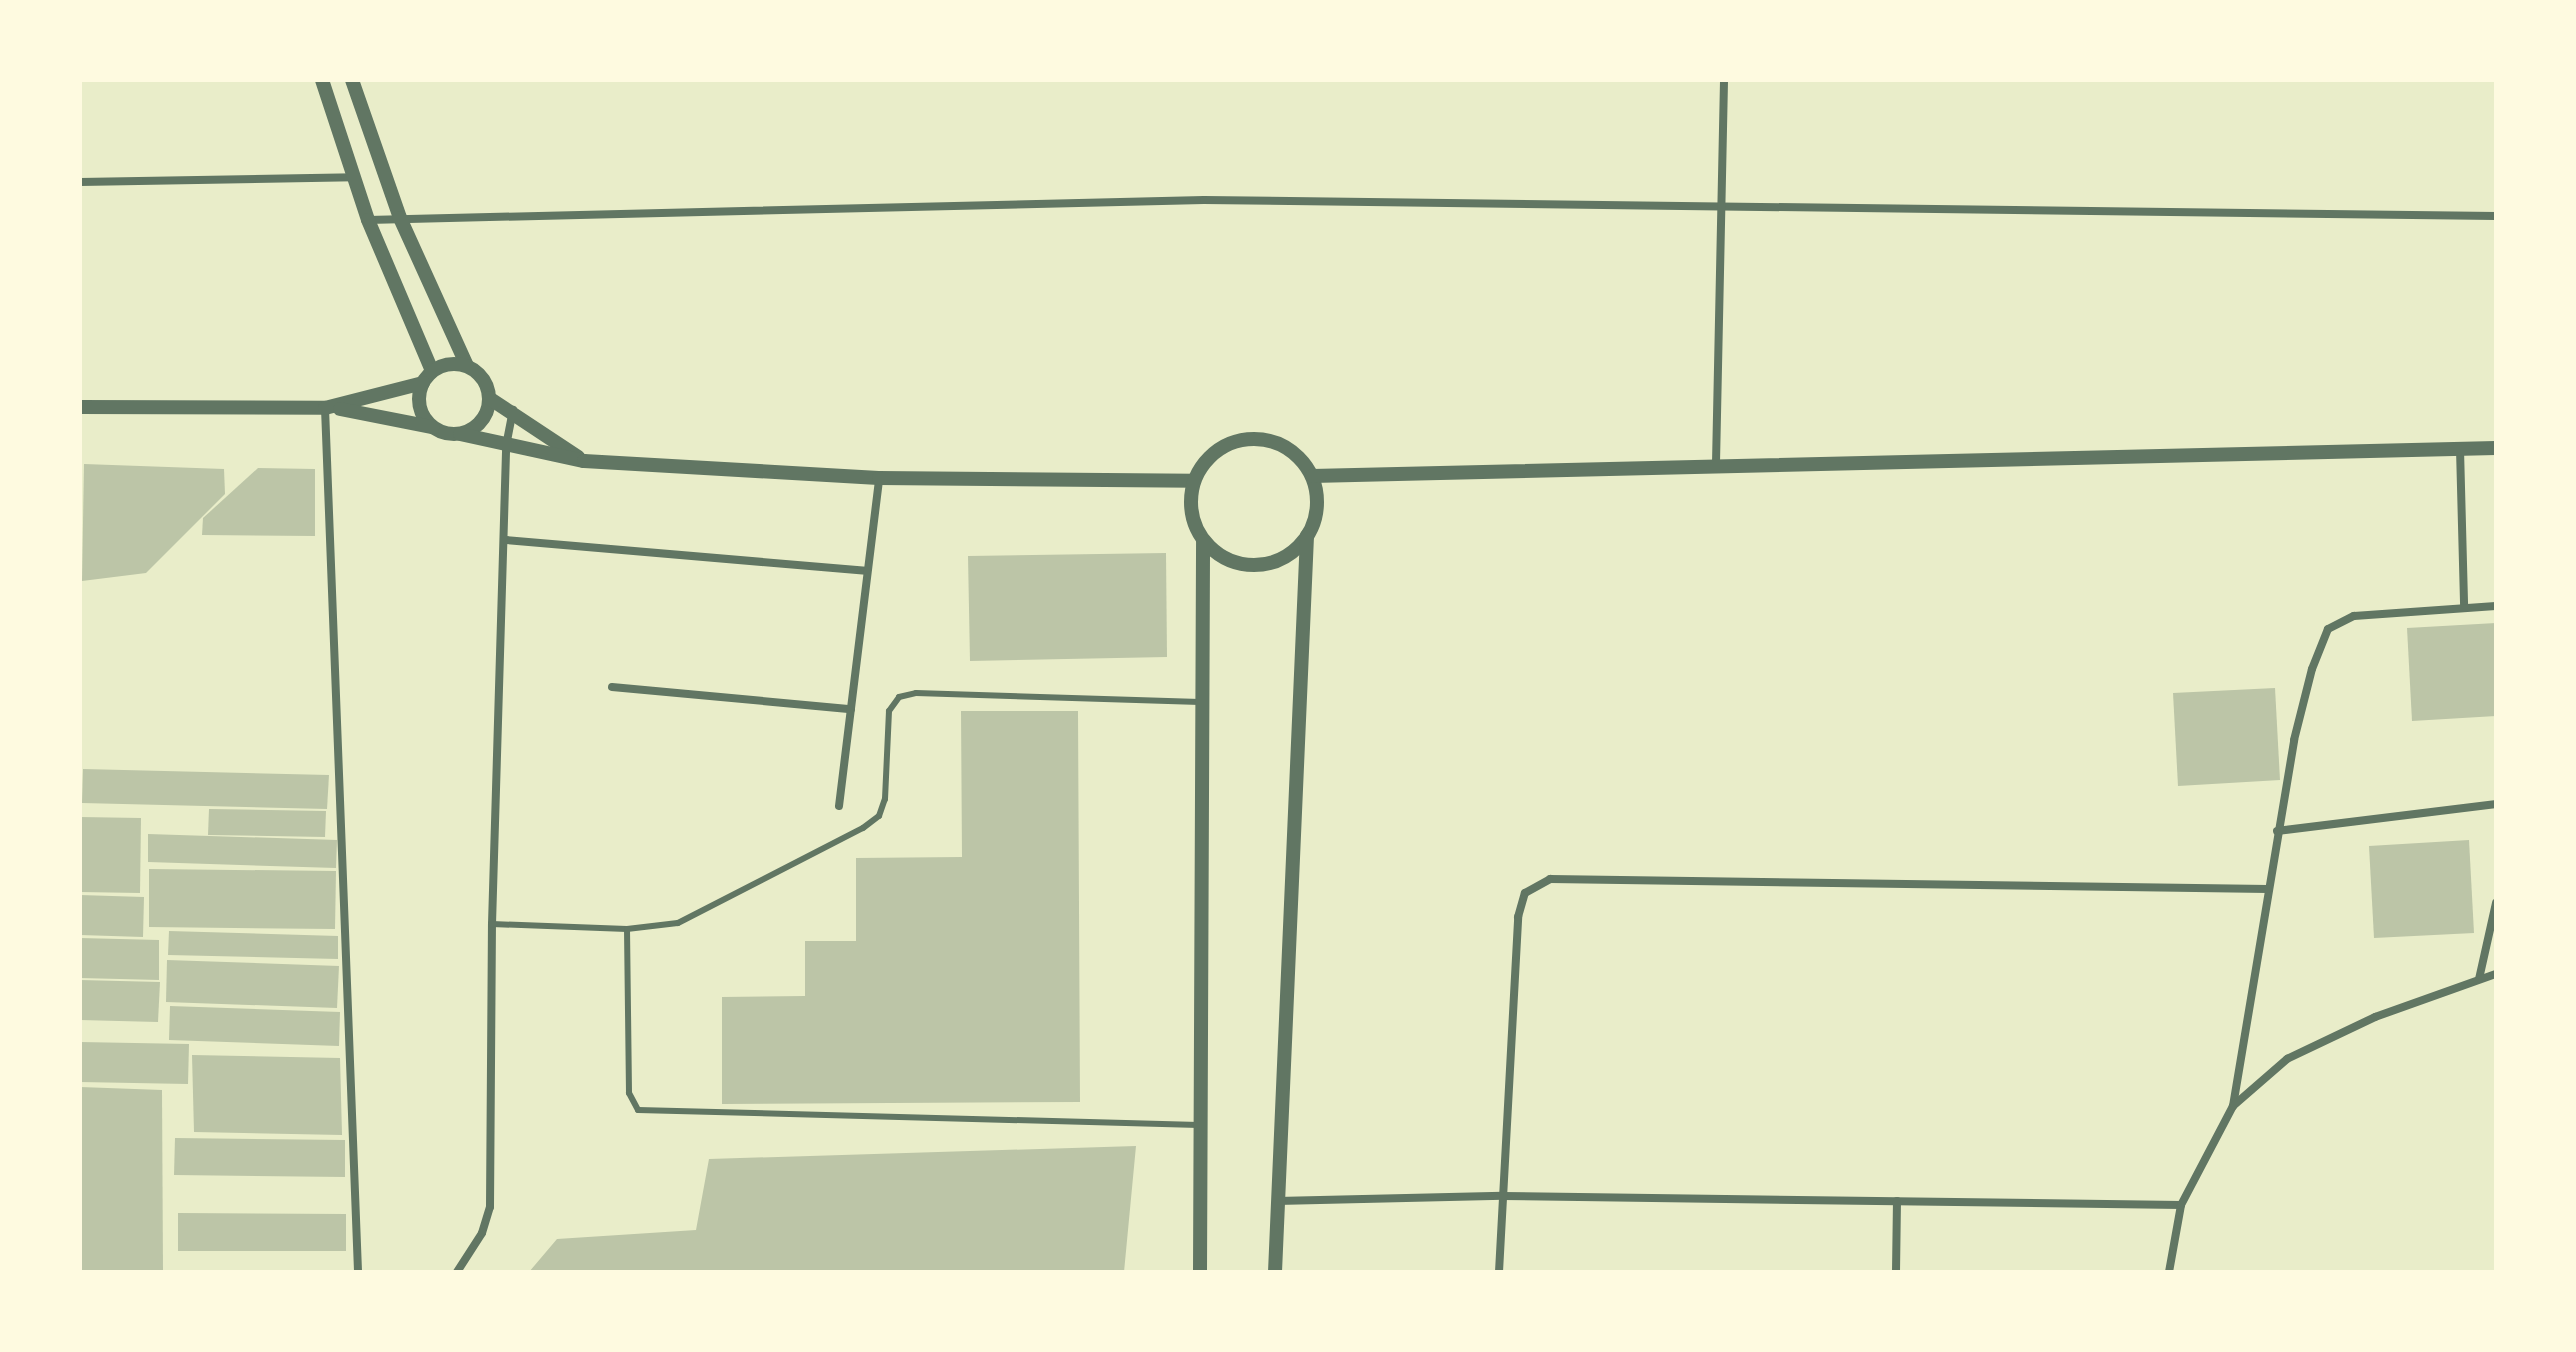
<!DOCTYPE html>
<html>
<head>
<meta charset="utf-8">
<style>
  body { margin:0 }
  #map { position:relative; width:2576px; height:1352px; overflow:hidden; background:#e9edc9; font-family:"Playfair Display",serif }
  div>[style] { position:absolute }
  [style*='--x'] { left:calc(var(--x)*1px); top:calc(var(--y)*1px); width:calc(var(--w)*1px); rotate:calc(var(--a)*1deg) }
  .building>* { inset:0; background:#bcc5a7 }
  .service>* { height:6px; margin:-3px; padding:0 3px; transform-origin:3px; border-radius:3px; background:#617663 }
  .minor>* { height:8px; margin:-4px; padding:0 4px; transform-origin:4px; border-radius:4px; background:#617663 }
  .tertiary>* { height:14px; margin:-7px; padding:0 7px; transform-origin:7px; border-radius:7px; background:#617663 }
  .tertiary>.ring { margin:-7px; padding:0; box-sizing:content-box; background:none; border:14px solid #617663; border-radius:50% }
  span { translate:-50% -50%; white-space:nowrap; text-align:center; line-height:1.15; -webkit-text-stroke:8px #fefae0; paint-order:stroke }
  .frame { position:absolute; inset:0; border:82px solid #fefae0; pointer-events:none }
</style>
</head>
<body>
<div id="map">
  <div class="building">
    <div style="clip-path:polygon(84px 464px,224px 469px,225px 494px,146px 573px,82px 581px)"></div>
    <div style="clip-path:polygon(258px 468px,315px 469px,315px 536px,202px 535px,203px 518px)"></div>
    <div style="clip-path:polygon(1166px 553px,1167px 657px,970px 661px,968px 556px)"></div>
    <div style="clip-path:polygon(2496px 623px,2496px 716px,2412px 721px,2407px 628px)"></div>
    <div style="clip-path:polygon(2275px 688px,2280px 780px,2178px 786px,2173px 693px)"></div>
    <div style="clip-path:polygon(961px 711px,1078px 711px,1080px 1102px,722px 1104px,722px 997px,805px 996px,805px 941px,856px 941px,856px 858px,962px 857px)"></div>
    <div style="clip-path:polygon(83px 769px,329px 775px,327px 809px,82px 803px)"></div>
    <div style="clip-path:polygon(209px 809px,326px 811px,325px 837px,208px 835px)"></div>
    <div style="clip-path:polygon(80px 817px,141px 818px,140px 893px,80px 892px)"></div>
    <div style="clip-path:polygon(148px 834px,337px 840px,336px 868px,148px 862px)"></div>
    <div style="clip-path:polygon(2469px 840px,2474px 933px,2374px 938px,2369px 846px)"></div>
    <div style="clip-path:polygon(149px 869px,336px 871px,335px 929px,149px 927px)"></div>
    <div style="clip-path:polygon(80px 895px,144px 897px,143px 937px,80px 935px)"></div>
    <div style="clip-path:polygon(169px 931px,338px 936px,338px 959px,168px 955px)"></div>
    <div style="clip-path:polygon(80px 938px,159px 940px,159px 980px,80px 978px)"></div>
    <div style="clip-path:polygon(167px 960px,339px 966px,337px 1008px,166px 1002px)"></div>
    <div style="clip-path:polygon(80px 980px,160px 982px,158px 1022px,80px 1020px)"></div>
    <div style="clip-path:polygon(170px 1006px,340px 1012px,339px 1046px,169px 1040px)"></div>
    <div style="clip-path:polygon(80px 1042px,189px 1044px,188px 1084px,80px 1082px)"></div>
    <div style="clip-path:polygon(192px 1055px,340px 1058px,342px 1135px,194px 1132px)"></div>
    <div style="clip-path:polygon(80px 1087px,162px 1090px,163px 1272px,80px 1272px)"></div>
    <div style="clip-path:polygon(175px 1138px,345px 1140px,345px 1177px,174px 1175px)"></div>
    <div style="clip-path:polygon(1136px 1146px,1124px 1272px,529px 1272px,557px 1239px,696px 1230px,709px 1159px)"></div>
    <div style="clip-path:polygon(178px 1213px,346px 1214px,346px 1251px,178px 1251px)"></div>
  </div>
  <div class="service">
    <div style="--x:492;--y:924;--w:135;--a:2.1"></div>
    <div style="--x:627;--y:929;--w:51;--a:-6.7"></div>
    <div style="--x:678;--y:923;--w:208;--a:-27.2"></div>
    <div style="--x:863;--y:828;--w:20;--a:-37"></div>
    <div style="--x:879;--y:816;--w:18;--a:-71"></div>
    <div style="--x:885;--y:799;--w:88;--a:-87.4"></div>
    <div style="--x:889;--y:711;--w:17;--a:-54"></div>
    <div style="--x:899;--y:697;--w:17;--a:-13"></div>
    <div style="--x:916;--y:693;--w:284;--a:1.8"></div>
    <div style="--x:627;--y:929;--w:164;--a:89.3"></div>
    <div style="--x:629;--y:1093;--w:19;--a:62"></div>
    <div style="--x:638;--y:1110;--w:561;--a:1.53"></div>
  </div>
  <div class="minor">
    <div style="--x:80;--y:182;--w:274;--a:-1"></div>
    <div style="--x:368;--y:220;--w:836;--a:-1.37"></div>
    <div style="--x:1204;--y:200;--w:1292;--a:0.71"></div>
    <div style="--x:325;--y:408;--w:865;--a:87.81"></div>
    <div style="--x:2460;--y:449;--w:156;--a:88.5"></div>
    <div style="--x:1716;--y:463;--w:383;--a:-88.8"></div>
    <div style="--x:506;--y:540;--w:361;--a:4.9"></div>
    <div style="--x:612;--y:687;--w:240;--a:5.3"></div>
    <div style="--x:839;--y:806;--w:330;--a:-83"></div>
    <div style="--x:2277;--y:831;--w:221;--a:-7"></div>
    <div style="--x:2479;--y:979;--w:78;--a:-77.4"></div>
    <div style="--x:2233;--y:1106;--w:371;--a:-80.5"></div>
    <div style="--x:2294;--y:740;--w:73;--a:-75.8"></div>
    <div style="--x:2312;--y:669;--w:43;--a:-68.2"></div>
    <div style="--x:2328;--y:629;--w:29;--a:-27"></div>
    <div style="--x:2354;--y:616;--w:142;--a:-4"></div>
    <div style="--x:1277;--y:1201;--w:226;--a:-1.3"></div>
    <div style="--x:1503;--y:1196;--w:678;--a:0.76"></div>
    <div style="--x:457;--y:1272;--w:46;--a:-57.3"></div>
    <div style="--x:482;--y:1233;--w:27;--a:-73"></div>
    <div style="--x:490;--y:1207;--w:283;--a:-89.6"></div>
    <div style="--x:492;--y:924;--w:478;--a:-88.3"></div>
    <div style="--x:506;--y:446;--w:37;--a:-79"></div>
    <div style="--x:1499;--y:1272;--w:356;--a:-86.9"></div>
    <div style="--x:1518;--y:917;--w:25;--a:-74"></div>
    <div style="--x:1525;--y:893;--w:29;--a:-29"></div>
    <div style="--x:1550;--y:879;--w:718;--a:0.8"></div>
    <div style="--x:1896;--y:1272;--w:71;--a:-89.2"></div>
    <div style="--x:2169;--y:1272;--w:68;--a:-79.8"></div>
    <div style="--x:2181;--y:1205;--w:112;--a:-62.3"></div>
    <div style="--x:2233;--y:1106;--w:72;--a:-41"></div>
    <div style="--x:2287;--y:1059;--w:98;--a:-25.5"></div>
    <div style="--x:2375;--y:1017;--w:128;--a:-19.6"></div>
  </div>
  <div class="tertiary">
    <div style="--x:322;--y:80;--w:147;--a:71.8"></div>
    <div style="--x:368;--y:220;--w:164;--a:67"></div>
    <div style="--x:352;--y:80;--w:146;--a:70.8"></div>
    <div style="--x:400;--y:218;--w:162;--a:65.6"></div>
    <div class="ring" style="left:419px;top:364px;width:56px;height:56px"></div>
    <div style="--x:489;--y:398;--w:107;--a:33.5"></div>
    <div style="--x:80;--y:407;--w:245;--a:0.2"></div>
    <div style="--x:325;--y:408;--w:101;--a:-14.3"></div>
    <div style="--x:340;--y:409;--w:94;--a:11.1"></div>
    <div style="--x:460;--y:434;--w:127;--a:12.3"></div>
    <div style="--x:584;--y:461;--w:295;--a:3.3"></div>
    <div style="--x:879;--y:478;--w:315;--a:0.5"></div>
    <div class="ring" style="left:1191px;top:439px;width:112px;height:112px"></div>
    <div style="--x:1312;--y:476;--w:1184;--a:-1.35"></div>
    <div style="--x:1200;--y:1272;--w:731;--a:-89.76"></div>
    <div style="--x:1275;--y:1272;--w:737;--a:-87.51"></div>
  </div>
  <div class="frame"></div>
</div>
</body>
</html>
